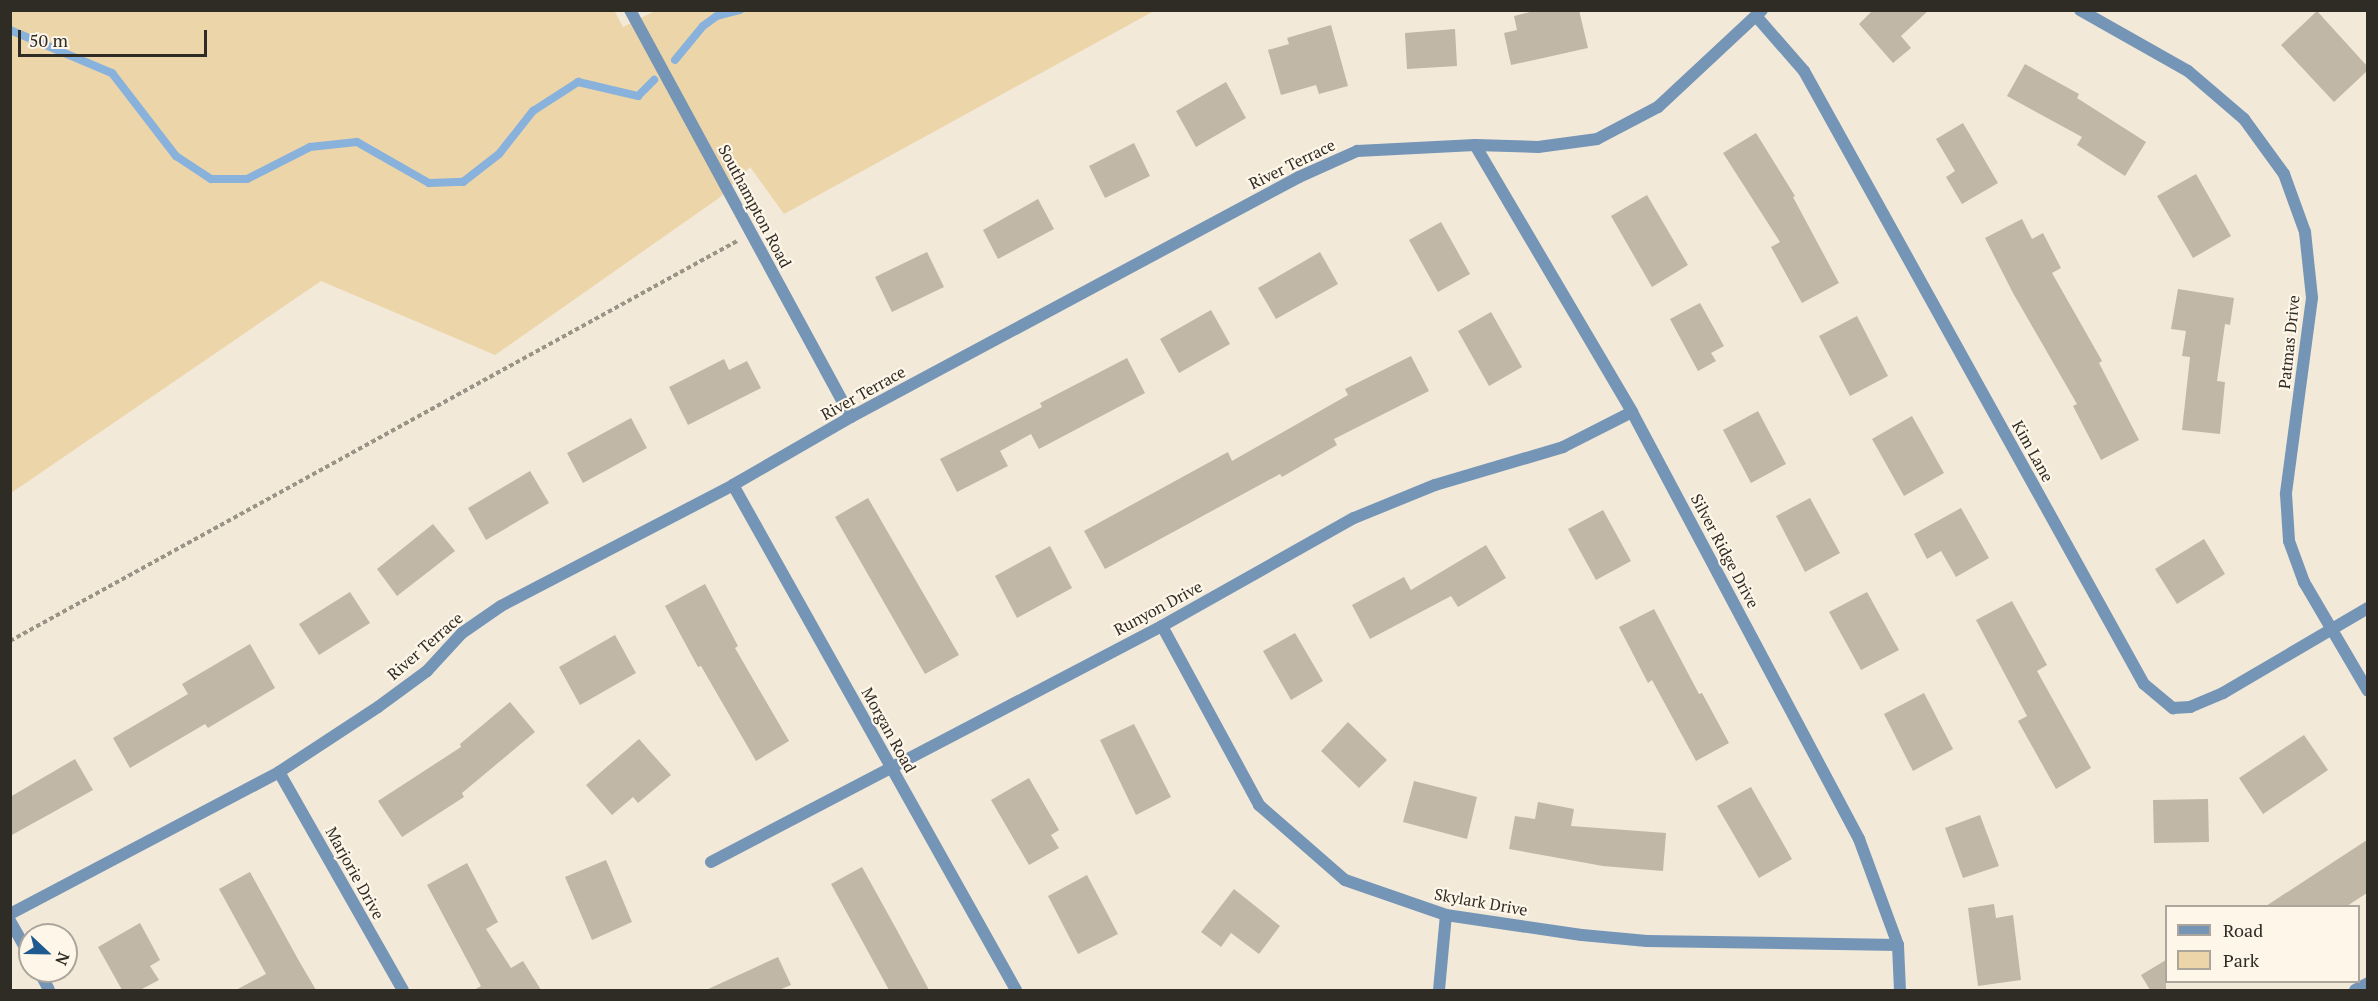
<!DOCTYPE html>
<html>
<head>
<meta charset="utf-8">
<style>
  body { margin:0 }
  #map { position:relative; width:2378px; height:1001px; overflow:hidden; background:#f2e9d8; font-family:"PT Serif",serif }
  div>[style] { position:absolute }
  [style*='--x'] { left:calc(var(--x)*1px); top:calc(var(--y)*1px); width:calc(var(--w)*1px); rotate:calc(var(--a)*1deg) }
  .green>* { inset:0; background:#edd5aa }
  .stream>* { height:8px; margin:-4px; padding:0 4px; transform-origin:4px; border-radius:4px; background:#88b1dc }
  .building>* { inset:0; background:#c0b7a7 }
  .path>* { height:4px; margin-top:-2px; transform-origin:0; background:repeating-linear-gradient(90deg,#9a9387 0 4.5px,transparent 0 7.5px) }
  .street>* { height:12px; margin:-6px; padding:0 6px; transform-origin:6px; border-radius:6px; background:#7595b7 }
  span { translate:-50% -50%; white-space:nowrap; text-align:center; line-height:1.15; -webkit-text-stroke:4.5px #fef6e9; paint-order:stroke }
  .street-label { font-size:16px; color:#2f2c25 }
  .frame { position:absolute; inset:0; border:12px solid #2f2c25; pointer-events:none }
  .legend { position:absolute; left:2165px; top:905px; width:195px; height:78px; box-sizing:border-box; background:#fef6e9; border:2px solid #aba59b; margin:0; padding:8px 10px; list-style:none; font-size:18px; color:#2f2c25 }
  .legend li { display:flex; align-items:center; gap:12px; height:30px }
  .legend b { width:30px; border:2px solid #aba59b }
  .north { position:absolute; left:18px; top:923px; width:60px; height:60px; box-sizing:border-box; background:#fef6e9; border:2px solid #aba59b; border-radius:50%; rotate:112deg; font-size:16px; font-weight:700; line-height:24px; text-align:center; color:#2f2c25 }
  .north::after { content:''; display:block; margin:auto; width:21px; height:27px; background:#1e5a90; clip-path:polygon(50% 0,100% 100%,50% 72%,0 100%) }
  .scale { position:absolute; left:18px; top:30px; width:189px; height:27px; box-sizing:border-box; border:3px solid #2f2c25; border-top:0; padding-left:8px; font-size:18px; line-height:21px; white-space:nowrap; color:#2f2c25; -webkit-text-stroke:4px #fef6e9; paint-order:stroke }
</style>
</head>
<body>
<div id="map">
  <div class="green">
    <div style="clip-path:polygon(614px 10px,623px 27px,657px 10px,1154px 11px,784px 214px,750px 167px,719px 198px,495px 355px,321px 281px,11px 493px,11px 11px)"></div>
  </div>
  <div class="stream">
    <div style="--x:10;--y:30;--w:111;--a:22.9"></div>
    <div style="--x:112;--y:73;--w:105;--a:52.4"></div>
    <div style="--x:176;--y:156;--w:42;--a:33.3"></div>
    <div style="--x:211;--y:179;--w:36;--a:0"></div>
    <div style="--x:247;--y:179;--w:71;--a:-26.9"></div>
    <div style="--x:310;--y:147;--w:47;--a:-6.1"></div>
    <div style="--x:357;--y:142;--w:83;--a:29.7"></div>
    <div style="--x:429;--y:183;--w:34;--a:-2"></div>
    <div style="--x:463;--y:182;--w:46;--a:-37.9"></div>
    <div style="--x:499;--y:154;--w:55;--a:-51.7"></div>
    <div style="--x:533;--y:111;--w:54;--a:-32.8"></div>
    <div style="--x:578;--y:82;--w:62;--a:13.1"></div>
    <div style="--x:638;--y:96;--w:23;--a:-45"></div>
    <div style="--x:675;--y:60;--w:44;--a:-50.5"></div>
    <div style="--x:703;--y:26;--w:17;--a:-36"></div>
    <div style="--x:717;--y:16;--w:24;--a:-15"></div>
  </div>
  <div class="building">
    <div style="clip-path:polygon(1538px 10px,1579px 10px,1588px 48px,1511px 65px,1504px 33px,1517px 30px,1514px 16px)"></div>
    <div style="clip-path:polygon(1873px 10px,1929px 10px,1901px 36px,1911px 48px,1893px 63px,1859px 24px)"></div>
    <div style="clip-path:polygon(2317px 11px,2367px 66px,2367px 71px,2334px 102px,2281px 45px)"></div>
    <div style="clip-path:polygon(1331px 25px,1348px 86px,1319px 94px,1316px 85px,1281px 95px,1268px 50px,1289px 44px,1287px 38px)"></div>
    <div style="clip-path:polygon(1455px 29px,1457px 66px,1407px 69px,1405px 33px)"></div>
    <div style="clip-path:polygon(2025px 64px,2079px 94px,2077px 98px,2146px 142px,2125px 176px,2077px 145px,2082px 137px,2007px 96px)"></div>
    <div style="clip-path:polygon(1226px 82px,1246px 118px,1196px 147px,1176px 111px)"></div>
    <div style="clip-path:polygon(1963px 123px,1998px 183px,1962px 204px,1946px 177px,1955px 171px,1936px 139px)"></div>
    <div style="clip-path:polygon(1756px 133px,1795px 196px,1793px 197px,1839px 283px,1802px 303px,1771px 247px,1780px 242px,1723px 153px)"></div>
    <div style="clip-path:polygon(1134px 143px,1150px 176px,1105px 198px,1089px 166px)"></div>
    <div style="clip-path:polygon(2196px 174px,2231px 236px,2193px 258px,2157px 196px)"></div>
    <div style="clip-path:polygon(1647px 195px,1688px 265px,1652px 287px,1611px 216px)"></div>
    <div style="clip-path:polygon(1038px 199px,1054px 229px,998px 259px,983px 230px)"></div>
    <div style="clip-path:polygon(2022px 219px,2032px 239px,2043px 233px,2061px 268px,2052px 273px,2102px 361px,2099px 363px,2139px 440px,2101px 460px,2073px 406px,2077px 404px,2013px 293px,1985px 238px)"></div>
    <div style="clip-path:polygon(1441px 222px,1470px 274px,1438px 292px,1409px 240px)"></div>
    <div style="clip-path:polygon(927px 252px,944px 287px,892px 312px,875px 277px)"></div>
    <div style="clip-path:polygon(1320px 252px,1338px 284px,1276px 319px,1258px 288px)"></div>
    <div style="clip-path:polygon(2178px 289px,2234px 298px,2230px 325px,2225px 324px,2217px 381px,2225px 382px,2220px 434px,2182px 430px,2190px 357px,2182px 356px,2186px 331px,2171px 329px)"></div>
    <div style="clip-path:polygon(1700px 303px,1724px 346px,1711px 353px,1716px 361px,1698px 371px,1670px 319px)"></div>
    <div style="clip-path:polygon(1211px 310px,1230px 344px,1179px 373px,1160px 339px)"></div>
    <div style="clip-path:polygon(1491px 312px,1522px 367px,1489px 386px,1458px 331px)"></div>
    <div style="clip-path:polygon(1857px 316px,1888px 376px,1850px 396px,1819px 336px)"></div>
    <div style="clip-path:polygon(1411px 356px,1429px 391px,1334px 439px,1337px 445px,1282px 477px,1280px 474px,1105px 569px,1084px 531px,1228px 452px,1232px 461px,1348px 395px,1345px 389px)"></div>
    <div style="clip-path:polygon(1127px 358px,1145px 393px,1039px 449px,1031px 434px,1000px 451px,1008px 466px,957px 492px,940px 459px,1042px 407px,1040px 403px)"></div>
    <div style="clip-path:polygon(724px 359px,729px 370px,747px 361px,761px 388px,688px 425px,669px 387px)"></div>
    <div style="clip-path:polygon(1758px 411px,1786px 464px,1751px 483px,1723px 430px)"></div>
    <div style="clip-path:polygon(1912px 416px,1944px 473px,1904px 496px,1872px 439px)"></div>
    <div style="clip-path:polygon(631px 418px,647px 448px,583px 483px,567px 453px)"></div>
    <div style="clip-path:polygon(530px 471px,549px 503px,486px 540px,468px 508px)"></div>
    <div style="clip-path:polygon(868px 498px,959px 655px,925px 674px,835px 517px)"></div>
    <div style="clip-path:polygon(1810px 498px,1840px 553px,1805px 572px,1776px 516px)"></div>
    <div style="clip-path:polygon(1961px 508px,1989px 558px,1956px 577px,1941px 551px,1927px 559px,1914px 534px)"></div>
    <div style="clip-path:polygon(1603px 510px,1631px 561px,1596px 580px,1568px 529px)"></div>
    <div style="clip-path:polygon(433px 524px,455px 551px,397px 596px,377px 569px)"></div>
    <div style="clip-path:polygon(2204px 539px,2225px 574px,2177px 604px,2155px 569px)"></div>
    <div style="clip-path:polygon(1486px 545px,1506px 578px,1458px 607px,1451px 596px,1370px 639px,1352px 605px,1404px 577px,1411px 590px)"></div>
    <div style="clip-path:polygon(1050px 546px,1072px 588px,1017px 618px,995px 576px)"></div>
    <div style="clip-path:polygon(705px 584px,738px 646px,735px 648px,789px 741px,756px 761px,701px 666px,698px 667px,665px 606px)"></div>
    <div style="clip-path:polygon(350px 592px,370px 623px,319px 655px,299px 624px)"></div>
    <div style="clip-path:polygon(1867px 592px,1899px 650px,1861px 670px,1829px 612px)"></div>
    <div style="clip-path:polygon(2012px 601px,2047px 665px,2037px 671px,2091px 768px,2056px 789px,2018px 721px,2027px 716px,1976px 620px)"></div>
    <div style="clip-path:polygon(1654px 609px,1699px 694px,1702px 693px,1729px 743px,1696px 761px,1652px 680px,1648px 683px,1619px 627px)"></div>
    <div style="clip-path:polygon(1295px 633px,1323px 681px,1291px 700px,1263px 651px)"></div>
    <div style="clip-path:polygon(615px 635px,636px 673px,580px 705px,559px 667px)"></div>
    <div style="clip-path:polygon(250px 644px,275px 688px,208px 728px,205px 724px,130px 768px,113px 738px,188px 694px,182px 684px)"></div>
    <div style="clip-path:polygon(1924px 693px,1953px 749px,1913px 771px,1884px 714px)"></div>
    <div style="clip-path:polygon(510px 702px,535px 732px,462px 793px,464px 797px,402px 837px,378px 801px,461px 747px,460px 744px)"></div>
    <div style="clip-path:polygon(1348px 722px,1387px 760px,1359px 788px,1321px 751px)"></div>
    <div style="clip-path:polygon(1134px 724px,1171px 797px,1136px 815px,1100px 740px)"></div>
    <div style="clip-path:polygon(2304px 735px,2328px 770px,2263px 814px,2239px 778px)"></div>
    <div style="clip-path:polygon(639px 739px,671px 775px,638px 803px,633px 797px,612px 815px,586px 785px)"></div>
    <div style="clip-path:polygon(75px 759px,93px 790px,10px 836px,10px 797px)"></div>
    <div style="clip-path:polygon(1029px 778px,1059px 830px,1051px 835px,1059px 848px,1029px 865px,991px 800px)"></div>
    <div style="clip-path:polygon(1414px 781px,1477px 797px,1467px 839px,1403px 822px)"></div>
    <div style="clip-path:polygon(1751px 787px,1792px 859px,1759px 878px,1717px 806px)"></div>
    <div style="clip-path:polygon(2208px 799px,2209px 842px,2154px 843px,2153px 800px)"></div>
    <div style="clip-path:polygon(1538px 802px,1574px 809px,1571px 826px,1666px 833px,1663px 871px,1603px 866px,1509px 849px,1515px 816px,1535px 819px)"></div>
    <div style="clip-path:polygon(1980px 815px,1999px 866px,1963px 878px,1945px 828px)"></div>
    <div style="clip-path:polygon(2367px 840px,2367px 893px,2347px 906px,2266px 906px)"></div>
    <div style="clip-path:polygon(606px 860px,632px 922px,592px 940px,565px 877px)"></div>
    <div style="clip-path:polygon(467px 863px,498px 922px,486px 929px,511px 968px,523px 961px,541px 990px,474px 990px,481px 986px,427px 885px)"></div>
    <div style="clip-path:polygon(862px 867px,899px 934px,929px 990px,889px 990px,831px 884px)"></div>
    <div style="clip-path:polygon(250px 872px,299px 961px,316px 990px,236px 990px,266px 974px,219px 889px)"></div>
    <div style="clip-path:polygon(1087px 875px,1118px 934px,1078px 954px,1048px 896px)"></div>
    <div style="clip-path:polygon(1234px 889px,1280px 926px,1259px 954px,1231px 933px,1221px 947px,1201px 932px)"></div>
    <div style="clip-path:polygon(1994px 904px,1996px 918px,2013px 915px,2021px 980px,1978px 986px,1968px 908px)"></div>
    <div style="clip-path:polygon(140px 923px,160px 960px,150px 966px,159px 980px,140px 990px,122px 990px,98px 947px)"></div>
    <div style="clip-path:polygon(778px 957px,791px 985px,779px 990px,706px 990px)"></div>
    <div style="clip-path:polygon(2166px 960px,2166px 990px,2150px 990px,2141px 975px)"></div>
  </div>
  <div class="path">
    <div style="--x:10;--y:641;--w:830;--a:-28.82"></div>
  </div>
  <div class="street">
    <div style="--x:630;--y:10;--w:463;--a:61.5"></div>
    <div style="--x:2080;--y:10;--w:124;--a:29.5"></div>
    <div style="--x:2188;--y:71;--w:74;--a:40.6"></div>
    <div style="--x:2244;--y:119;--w:68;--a:54"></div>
    <div style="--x:2284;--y:174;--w:62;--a:70.1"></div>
    <div style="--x:2305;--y:232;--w:66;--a:83.9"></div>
    <div style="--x:2312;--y:298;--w:198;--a:97.6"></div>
    <div style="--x:2286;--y:494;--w:47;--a:86.3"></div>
    <div style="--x:2289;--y:541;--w:44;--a:69.9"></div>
    <div style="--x:2304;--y:582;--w:126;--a:59.6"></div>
    <div style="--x:1756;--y:16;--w:73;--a:48.9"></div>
    <div style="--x:1804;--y:71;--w:701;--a:60.99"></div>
    <div style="--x:2144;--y:684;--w:38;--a:40"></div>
    <div style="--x:2173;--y:708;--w:17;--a:-3"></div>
    <div style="--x:2190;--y:707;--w:36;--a:-23"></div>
    <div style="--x:2223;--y:693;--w:168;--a:-30.4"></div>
    <div style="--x:1475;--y:145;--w:310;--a:59.5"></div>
    <div style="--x:1632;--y:412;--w:484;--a:62"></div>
    <div style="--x:1859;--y:839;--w:113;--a:69.8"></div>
    <div style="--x:1898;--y:945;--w:45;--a:87.5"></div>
    <div style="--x:733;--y:485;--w:579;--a:60.73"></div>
    <div style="--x:1162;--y:626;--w:204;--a:61.5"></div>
    <div style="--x:1259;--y:805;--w:114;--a:41.1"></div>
    <div style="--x:1345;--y:880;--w:107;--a:19.1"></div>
    <div style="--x:1446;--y:915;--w:137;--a:8.4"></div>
    <div style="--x:1582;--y:935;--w:65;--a:5.3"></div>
    <div style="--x:1647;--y:941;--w:251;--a:0.9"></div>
    <div style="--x:279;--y:772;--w:251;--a:60.4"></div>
    <div style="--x:711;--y:862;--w:509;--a:-27.62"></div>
    <div style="--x:1162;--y:626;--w:220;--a:-29.4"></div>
    <div style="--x:1354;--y:518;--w:87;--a:-22.2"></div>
    <div style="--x:1435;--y:485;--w:134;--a:-16.5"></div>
    <div style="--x:1563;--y:447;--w:77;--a:-26.9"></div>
    <div style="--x:10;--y:914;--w:304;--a:-27.8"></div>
    <div style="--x:279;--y:772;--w:118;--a:-33.3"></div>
    <div style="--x:378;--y:707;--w:61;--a:-36.3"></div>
    <div style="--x:427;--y:671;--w:52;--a:-47.4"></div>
    <div style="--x:462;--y:633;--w:47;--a:-34.7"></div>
    <div style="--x:501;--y:606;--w:262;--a:-27.5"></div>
    <div style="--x:733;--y:485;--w:136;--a:-30"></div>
    <div style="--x:851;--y:417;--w:508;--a:-28.18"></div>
    <div style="--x:1299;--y:177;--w:64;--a:-24.1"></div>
    <div style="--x:1357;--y:151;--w:118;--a:-2.9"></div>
    <div style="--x:1475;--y:145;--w:63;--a:1.8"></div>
    <div style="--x:1538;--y:147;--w:60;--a:-7.7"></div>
    <div style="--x:1597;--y:139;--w:69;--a:-27.7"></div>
    <div style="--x:1658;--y:107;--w:142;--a:-43"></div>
    <div style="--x:10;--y:921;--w:40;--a:60.3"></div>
    <div style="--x:39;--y:971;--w:21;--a:62"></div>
    <div style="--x:1439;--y:990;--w:75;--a:-84.7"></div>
    <div style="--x:2355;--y:990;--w:15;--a:-28"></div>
  </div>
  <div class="street-label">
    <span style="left:1292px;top:164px;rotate:-26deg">River Terrace</span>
    <span style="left:755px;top:206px;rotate:62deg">Southampton Road</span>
    <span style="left:2289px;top:342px;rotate:-84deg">Patmas Drive</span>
    <span style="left:863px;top:393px;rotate:-29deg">River Terrace</span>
    <span style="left:2033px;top:451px;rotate:61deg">Kim Lane</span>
    <span style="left:1725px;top:551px;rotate:62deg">Silver Ridge Drive</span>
    <span style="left:1158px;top:608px;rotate:-28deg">Runyon Drive</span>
    <span style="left:425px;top:646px;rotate:-41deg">River Terrace</span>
    <span style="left:889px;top:730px;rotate:61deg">Morgan Road</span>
    <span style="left:355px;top:873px;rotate:61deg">Marjorie Drive</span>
    <span style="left:1481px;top:902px;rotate:10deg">Skylark Drive</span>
  </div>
  <div class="frame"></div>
  <ul class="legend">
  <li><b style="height:8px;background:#7595b7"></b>Road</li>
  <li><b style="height:16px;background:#edd5aa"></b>Park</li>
  </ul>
  <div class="north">N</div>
  <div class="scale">50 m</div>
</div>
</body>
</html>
